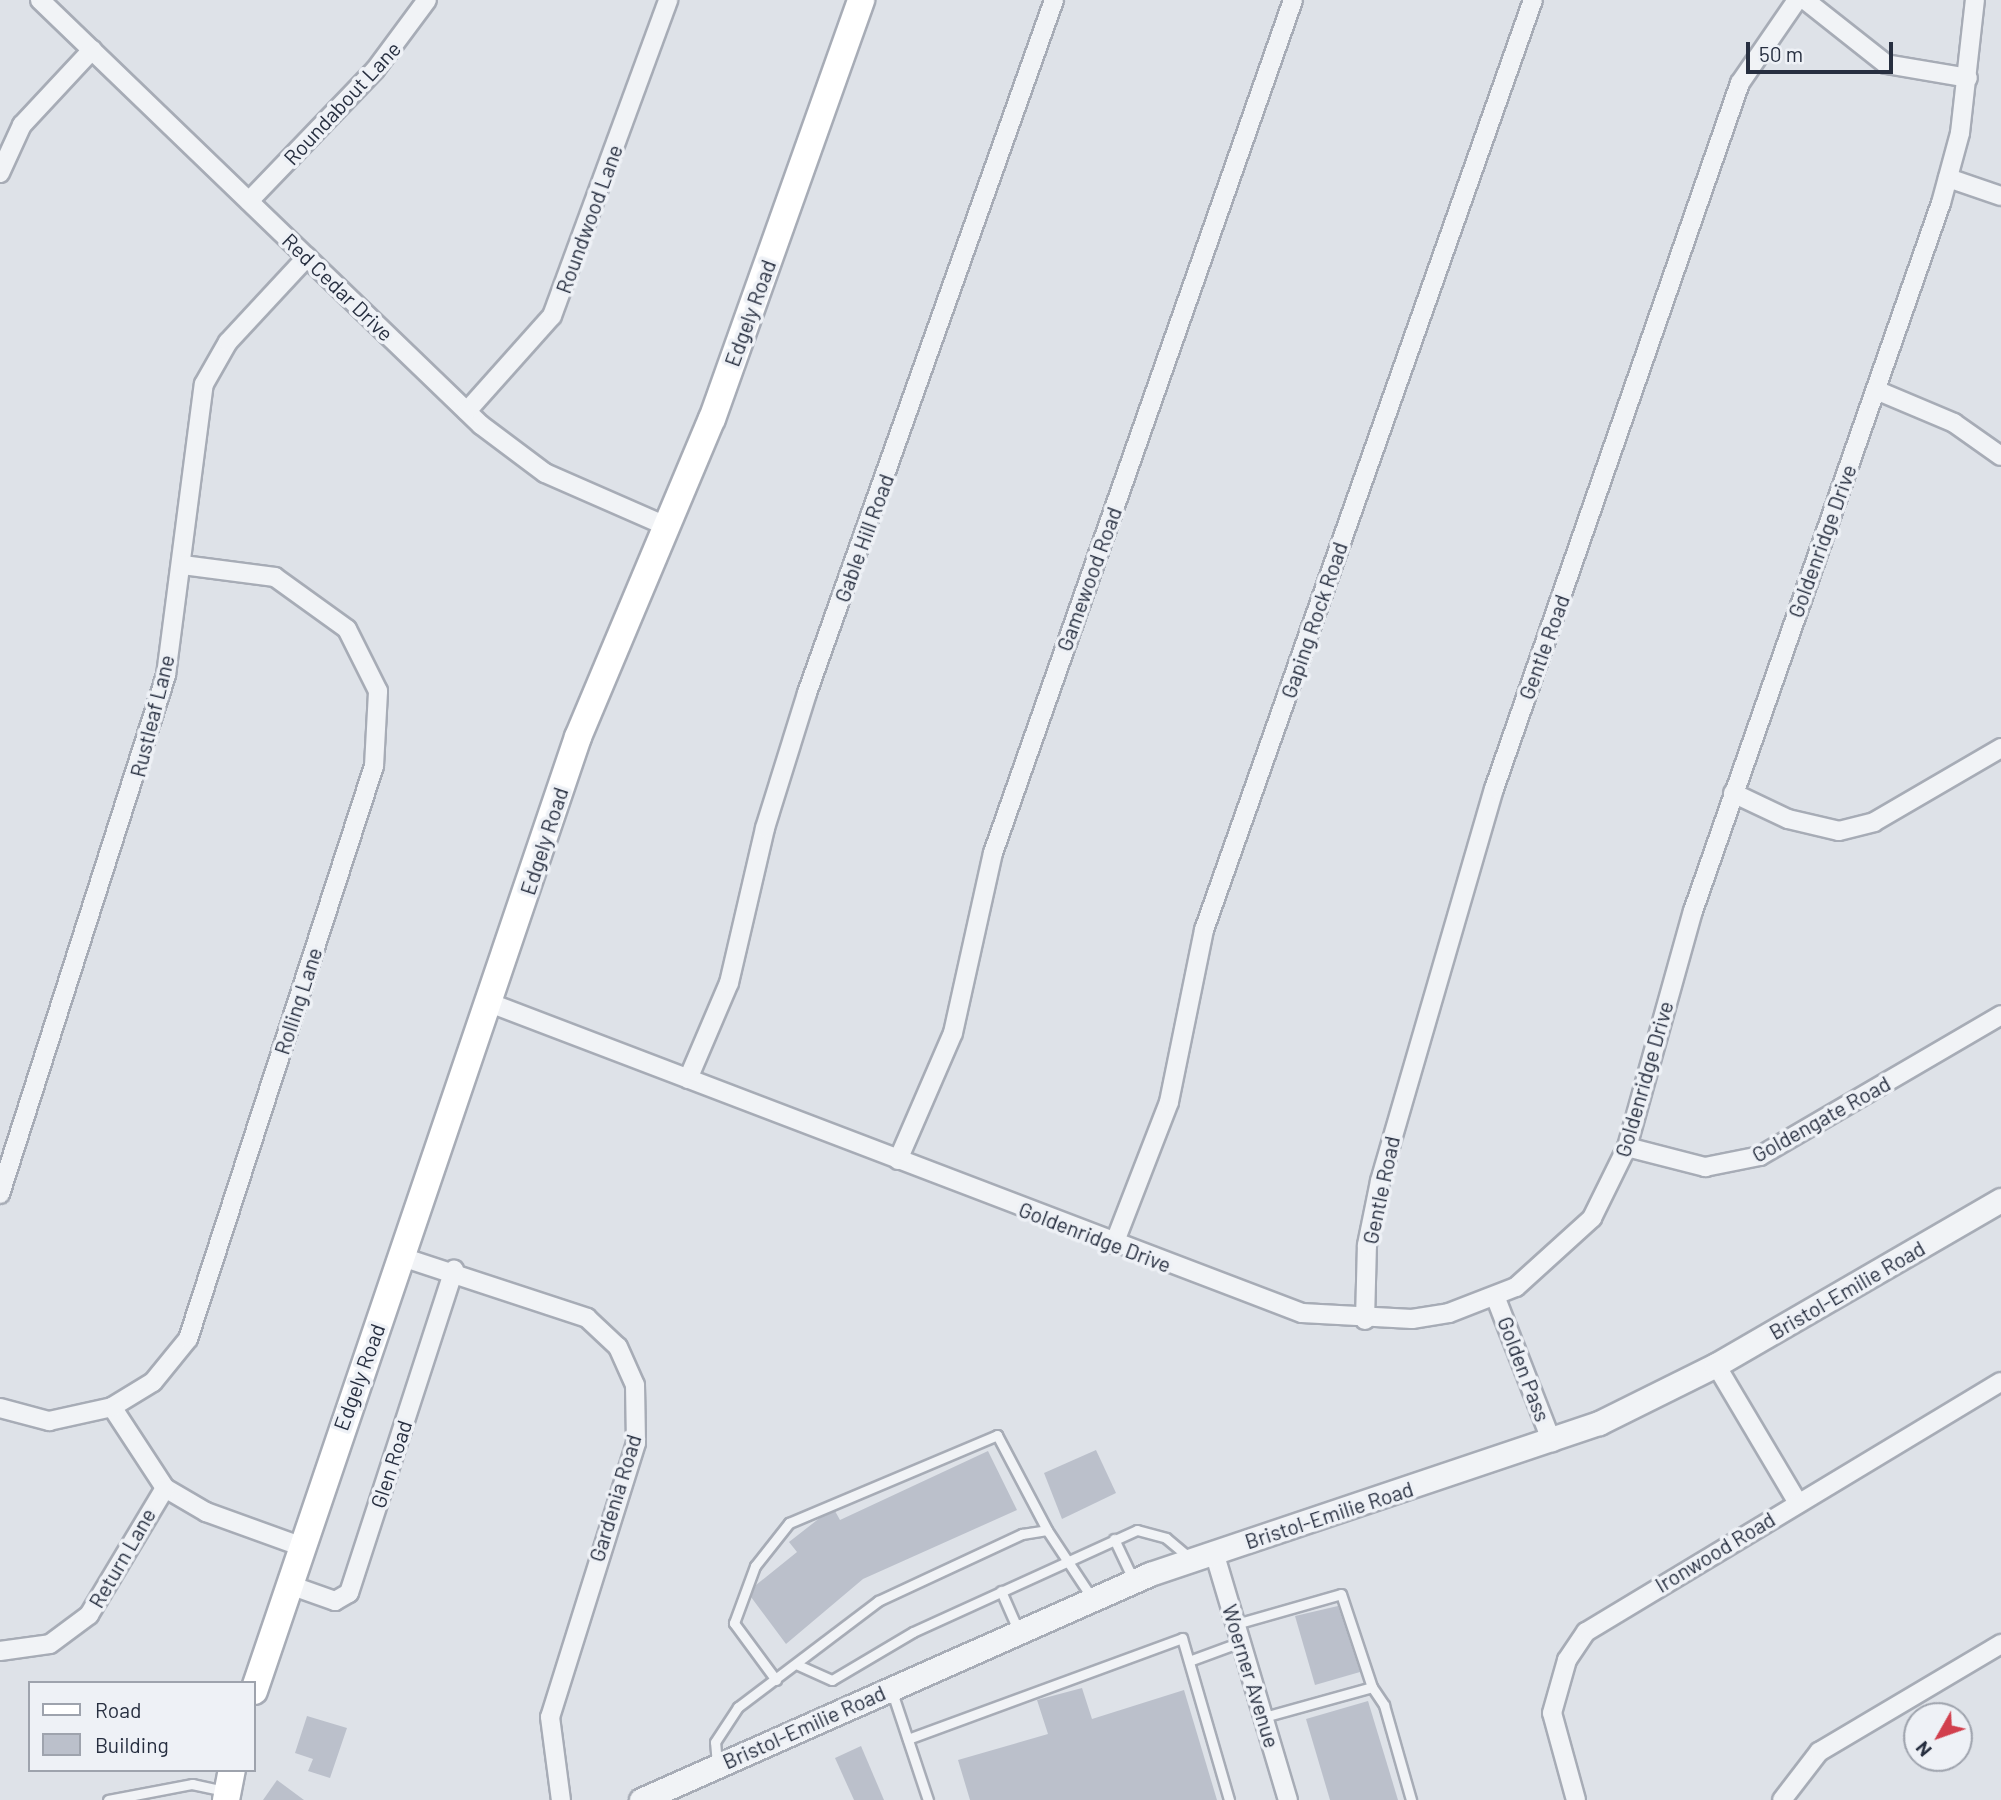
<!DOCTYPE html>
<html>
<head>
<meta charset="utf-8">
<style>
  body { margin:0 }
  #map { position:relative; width:2001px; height:1800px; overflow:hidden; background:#dee2e8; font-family:Barlow,sans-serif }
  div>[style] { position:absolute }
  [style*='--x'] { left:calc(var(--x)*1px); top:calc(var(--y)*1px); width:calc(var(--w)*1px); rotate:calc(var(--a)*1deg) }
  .building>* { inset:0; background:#bbc0cb }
  .roads { filter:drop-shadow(2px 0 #a7acb6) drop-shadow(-2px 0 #a7acb6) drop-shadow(0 2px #a7acb6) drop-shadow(0 -2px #a7acb6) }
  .service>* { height:9px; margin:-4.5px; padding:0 4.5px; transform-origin:4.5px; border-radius:4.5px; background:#f1f3f6 }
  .minor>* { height:18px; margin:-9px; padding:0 9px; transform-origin:9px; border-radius:9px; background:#f1f3f6 }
  .tertiary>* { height:23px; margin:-11.5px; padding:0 11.5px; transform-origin:11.5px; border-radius:11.5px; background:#f1f3f6 }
  .secondary>* { height:26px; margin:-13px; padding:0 13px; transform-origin:13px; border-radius:13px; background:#fff }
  span { translate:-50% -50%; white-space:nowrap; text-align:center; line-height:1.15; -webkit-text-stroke:7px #eef1f6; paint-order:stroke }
  .street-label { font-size:21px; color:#272f40 }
  .legend { position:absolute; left:28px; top:1681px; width:228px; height:91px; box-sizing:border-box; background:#eef1f6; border:2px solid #9ea3ad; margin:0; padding:9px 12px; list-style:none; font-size:21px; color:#272f40 }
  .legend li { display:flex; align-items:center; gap:14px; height:35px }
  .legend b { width:35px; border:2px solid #9ea3ad }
  .north { position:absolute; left:1903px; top:1702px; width:70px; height:70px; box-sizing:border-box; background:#eef1f6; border:2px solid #9ea3ad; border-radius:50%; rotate:230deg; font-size:19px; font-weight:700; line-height:28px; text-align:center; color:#272f40 }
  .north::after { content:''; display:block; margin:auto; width:24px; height:32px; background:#d13f4d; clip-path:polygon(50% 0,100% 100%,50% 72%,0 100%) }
  .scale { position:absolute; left:1746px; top:42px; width:147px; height:32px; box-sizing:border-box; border:4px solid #272f40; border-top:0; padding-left:9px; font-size:21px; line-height:24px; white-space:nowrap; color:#272f40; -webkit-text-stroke:5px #eef1f6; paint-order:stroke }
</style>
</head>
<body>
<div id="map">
  <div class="building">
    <div style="clip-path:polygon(1096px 1450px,1116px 1493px,1062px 1519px,1044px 1473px)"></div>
    <div style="clip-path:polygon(988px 1451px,1017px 1510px,863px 1579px,786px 1644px,751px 1597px,756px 1585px,797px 1552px,789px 1542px,821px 1517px,835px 1511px,840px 1520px)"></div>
    <div style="clip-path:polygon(1338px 1606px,1360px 1672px,1315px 1685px,1295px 1616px)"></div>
    <div style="clip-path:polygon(1082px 1688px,1092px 1719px,1184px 1690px,1217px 1800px,970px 1800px,958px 1760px,1048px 1734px,1037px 1700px)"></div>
    <div style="clip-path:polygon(1368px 1701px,1398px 1800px,1330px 1800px,1306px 1719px)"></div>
    <div style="clip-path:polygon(307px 1716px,347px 1728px,330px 1778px,308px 1771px,313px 1759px,295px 1753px)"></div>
    <div style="clip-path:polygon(861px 1746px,884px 1800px,854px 1800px,835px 1758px)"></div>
    <div style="clip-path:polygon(277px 1780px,304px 1800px,263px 1800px)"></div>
  </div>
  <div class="roads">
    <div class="service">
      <div style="--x:1114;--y:1539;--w:44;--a:64.6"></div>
      <div style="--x:1001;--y:1591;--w:43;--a:66.4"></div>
      <div style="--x:1236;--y:1624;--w:109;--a:-15.9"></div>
      <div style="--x:1341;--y:1594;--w:98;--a:71.6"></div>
      <div style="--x:1372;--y:1687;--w:22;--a:56"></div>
      <div style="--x:1384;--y:1705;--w:99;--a:74.1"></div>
      <div style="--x:1189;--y:1661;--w:55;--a:-20.1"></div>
      <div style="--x:798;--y:1665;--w:37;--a:24"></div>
      <div style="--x:832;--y:1680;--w:94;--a:-30.7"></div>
      <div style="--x:913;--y:1632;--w:246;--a:-24.5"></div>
      <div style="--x:1137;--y:1530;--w:30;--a:15"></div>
      <div style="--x:1166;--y:1538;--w:31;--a:40"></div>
      <div style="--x:776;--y:1680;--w:71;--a:-126.4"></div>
      <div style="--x:734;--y:1623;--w:61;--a:-69.8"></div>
      <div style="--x:755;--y:1566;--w:55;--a:-51.7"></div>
      <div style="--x:789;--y:1523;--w:226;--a:-22.9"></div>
      <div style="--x:997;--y:1435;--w:107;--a:62.2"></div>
      <div style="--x:891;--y:1689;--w:117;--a:71.6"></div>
      <div style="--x:1264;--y:1717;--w:112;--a:-15.5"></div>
      <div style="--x:908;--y:1739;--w:292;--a:-20.2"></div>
      <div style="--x:1182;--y:1638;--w:169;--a:73.8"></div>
      <div style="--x:717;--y:1764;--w:22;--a:-95"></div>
      <div style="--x:715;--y:1742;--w:42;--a:-56.7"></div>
      <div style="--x:738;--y:1707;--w:176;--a:-37.1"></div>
      <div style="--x:878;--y:1601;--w:159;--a:-25"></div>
      <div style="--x:1022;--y:1534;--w:25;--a:-9"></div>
      <div style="--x:1047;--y:1530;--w:82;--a:56.5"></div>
      <div style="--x:108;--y:1800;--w:86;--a:-10.8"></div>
      <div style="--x:192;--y:1784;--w:35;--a:12"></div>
    </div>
    <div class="minor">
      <div style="--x:40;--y:0;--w:612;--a:43.94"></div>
      <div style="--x:481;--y:425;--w:80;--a:36.9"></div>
      <div style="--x:545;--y:473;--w:134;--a:23.7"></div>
      <div style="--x:1805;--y:0;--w:103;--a:38.3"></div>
      <div style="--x:1886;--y:64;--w:83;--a:9.7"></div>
      <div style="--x:0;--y:173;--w:53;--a:-65.4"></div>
      <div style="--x:22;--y:125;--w:103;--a:-47"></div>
      <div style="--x:1948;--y:178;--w:56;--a:18.8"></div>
      <div style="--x:249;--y:201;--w:182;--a:-46.1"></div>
      <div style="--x:375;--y:70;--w:87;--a:-53.4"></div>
      <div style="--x:1876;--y:390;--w:85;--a:22.9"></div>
      <div style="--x:1954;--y:423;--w:57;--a:35.1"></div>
      <div style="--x:467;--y:411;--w:127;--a:-48.2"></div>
      <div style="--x:552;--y:316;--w:337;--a:-69.8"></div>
      <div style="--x:1733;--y:793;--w:61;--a:25.3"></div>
      <div style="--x:1788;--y:819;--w:52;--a:13.2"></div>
      <div style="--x:1839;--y:831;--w:36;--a:-14"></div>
      <div style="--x:1874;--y:822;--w:147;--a:-30.2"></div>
      <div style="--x:490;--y:1003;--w:869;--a:20.9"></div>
      <div style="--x:1302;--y:1313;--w:110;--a:3.1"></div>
      <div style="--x:1412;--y:1319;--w:37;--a:-9"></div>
      <div style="--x:1449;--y:1313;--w:72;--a:-21.2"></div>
      <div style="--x:1516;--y:1287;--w:103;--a:-42.2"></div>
      <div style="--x:1592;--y:1218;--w:79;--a:-63.8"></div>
      <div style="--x:1627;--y:1147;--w:245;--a:-74.4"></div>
      <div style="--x:1693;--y:911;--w:750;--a:-70.7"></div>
      <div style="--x:1941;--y:203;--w:73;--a:-74.8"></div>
      <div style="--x:1960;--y:133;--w:134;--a:-83.6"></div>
      <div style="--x:688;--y:1079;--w:104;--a:-66.9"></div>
      <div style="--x:729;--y:983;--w:159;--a:-76.9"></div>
      <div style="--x:765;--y:828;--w:141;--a:-72.7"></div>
      <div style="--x:807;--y:693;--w:736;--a:-70.38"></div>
      <div style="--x:1627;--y:1147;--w:81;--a:14.4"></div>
      <div style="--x:1705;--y:1167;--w:56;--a:-11.3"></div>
      <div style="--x:1760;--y:1156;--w:279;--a:-30.3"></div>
      <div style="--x:898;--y:1160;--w:138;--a:-66.6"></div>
      <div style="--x:953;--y:1033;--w:184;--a:-77.5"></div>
      <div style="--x:993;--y:853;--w:904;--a:-70.62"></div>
      <div style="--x:0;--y:1194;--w:545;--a:-72.26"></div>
      <div style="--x:166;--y:675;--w:293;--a:-82.6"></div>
      <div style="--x:204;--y:384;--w:48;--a:-60.3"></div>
      <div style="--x:228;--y:342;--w:116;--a:-47.1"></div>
      <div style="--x:1114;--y:1244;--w:152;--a:-68.8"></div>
      <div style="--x:1169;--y:1102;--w:176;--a:-78.5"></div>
      <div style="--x:1204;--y:930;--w:986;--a:-70.52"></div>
      <div style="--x:402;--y:1257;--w:195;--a:18.2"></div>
      <div style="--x:587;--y:1318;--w:42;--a:43.1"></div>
      <div style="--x:618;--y:1347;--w:42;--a:65.9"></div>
      <div style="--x:635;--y:1385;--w:58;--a:89"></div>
      <div style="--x:636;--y:1443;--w:287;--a:107.4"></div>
      <div style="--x:550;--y:1717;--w:84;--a:82.5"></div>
      <div style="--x:1495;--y:1296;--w:157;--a:68.7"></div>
      <div style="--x:1365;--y:1320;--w:75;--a:-88.5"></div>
      <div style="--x:1367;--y:1245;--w:65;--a:-78.5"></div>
      <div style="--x:1380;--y:1181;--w:408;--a:-73.8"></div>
      <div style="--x:1494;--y:789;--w:748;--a:-70.79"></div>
      <div style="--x:1740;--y:83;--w:101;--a:-55.5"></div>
      <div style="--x:1716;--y:1365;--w:161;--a:59.3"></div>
      <div style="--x:112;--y:1407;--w:97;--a:56.8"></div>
      <div style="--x:165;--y:1488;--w:48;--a:30.3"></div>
      <div style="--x:206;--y:1512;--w:100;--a:19.9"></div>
      <div style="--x:0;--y:1408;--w:51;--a:14.9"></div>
      <div style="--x:49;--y:1421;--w:65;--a:-12.5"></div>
      <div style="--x:112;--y:1407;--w:48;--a:-31.4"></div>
      <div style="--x:153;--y:1382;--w:55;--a:-50.9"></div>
      <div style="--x:188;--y:1339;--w:602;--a:-72.02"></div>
      <div style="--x:374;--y:766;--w:75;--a:-86.9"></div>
      <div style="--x:378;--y:691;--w:69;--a:-116.6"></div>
      <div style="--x:347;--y:629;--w:89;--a:-144.2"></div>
      <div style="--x:275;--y:577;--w:93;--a:-172.6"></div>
      <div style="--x:1214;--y:1552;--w:259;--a:73.4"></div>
      <div style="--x:287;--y:1584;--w:51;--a:19.5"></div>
      <div style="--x:335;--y:1601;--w:16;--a:-30"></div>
      <div style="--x:349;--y:1593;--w:340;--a:-72"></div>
      <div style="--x:0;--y:1651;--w:50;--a:-8"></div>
      <div style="--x:50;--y:1644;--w:49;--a:-36.6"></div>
      <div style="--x:89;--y:1615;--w:148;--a:-59.1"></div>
      <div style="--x:1576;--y:1800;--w:90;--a:-105.4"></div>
      <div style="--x:1552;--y:1713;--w:55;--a:-74.2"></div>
      <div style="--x:1567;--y:1660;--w:34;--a:-56"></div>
      <div style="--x:1586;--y:1632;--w:484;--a:-31.1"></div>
      <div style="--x:1782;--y:1800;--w:61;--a:-52.4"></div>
      <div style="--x:1819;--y:1752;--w:212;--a:-30.7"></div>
    </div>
    <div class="tertiary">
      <div style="--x:641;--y:1800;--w:557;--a:-23.94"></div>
      <div style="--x:1150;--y:1574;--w:474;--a:-18.6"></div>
      <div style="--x:1599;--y:1423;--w:131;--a:-26.4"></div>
      <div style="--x:1716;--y:1365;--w:329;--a:-30.1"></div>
    </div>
    <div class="secondary">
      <div style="--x:254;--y:1691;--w:1008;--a:-71.24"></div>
      <div style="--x:578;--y:737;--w:345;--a:-67.2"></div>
      <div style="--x:712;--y:419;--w:445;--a:-70.4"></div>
      <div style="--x:226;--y:1800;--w:31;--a:-79"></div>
    </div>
  </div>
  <div class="street-label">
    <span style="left:342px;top:103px;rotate:-47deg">Roundabout Lane</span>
    <span style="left:589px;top:219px;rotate:-70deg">Roundwood Lane</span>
    <span style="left:338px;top:287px;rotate:44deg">Red Cedar Drive</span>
    <span style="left:750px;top:313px;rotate:-70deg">Edgely Road</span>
    <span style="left:864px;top:538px;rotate:-70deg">Gable Hill Road</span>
    <span style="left:1822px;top:541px;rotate:-70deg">Goldenridge Drive</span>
    <span style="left:1089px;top:579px;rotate:-70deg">Gamewood Road</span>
    <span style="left:1314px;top:620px;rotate:-71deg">Gaping Rock Road</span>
    <span style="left:1544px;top:647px;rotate:-70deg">Gentle Road</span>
    <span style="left:152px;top:716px;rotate:-76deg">Rustleaf Lane</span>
    <span style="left:544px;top:841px;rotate:-72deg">Edgely Road</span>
    <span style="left:298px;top:1001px;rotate:-72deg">Rolling Lane</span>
    <span style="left:1644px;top:1079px;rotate:-74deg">Goldenridge Drive</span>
    <span style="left:1821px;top:1119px;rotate:-29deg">Goldengate Road</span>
    <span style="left:1381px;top:1190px;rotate:-78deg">Gentle Road</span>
    <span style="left:1095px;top:1237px;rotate:21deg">Goldenridge Drive</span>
    <span style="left:1847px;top:1290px;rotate:-30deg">Bristol-Emilie Road</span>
    <span style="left:1524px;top:1369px;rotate:69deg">Golden Pass</span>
    <span style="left:359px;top:1377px;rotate:-70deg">Edgely Road</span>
    <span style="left:391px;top:1464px;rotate:-72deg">Glen Road</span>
    <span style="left:615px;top:1498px;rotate:-73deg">Gardenia Road</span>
    <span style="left:1329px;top:1515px;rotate:-18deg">Bristol-Emilie Road</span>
    <span style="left:1715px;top:1552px;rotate:-31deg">Ironwood Road</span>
    <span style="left:122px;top:1558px;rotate:-60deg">Return Lane</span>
    <span style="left:1251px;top:1676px;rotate:73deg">Woerner Avenue</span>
    <span style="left:804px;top:1727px;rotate:-24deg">Bristol-Emilie Road</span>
  </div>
  <ul class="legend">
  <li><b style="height:9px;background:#fff"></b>Road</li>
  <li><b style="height:19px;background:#bbc0cb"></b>Building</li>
  </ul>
  <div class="north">N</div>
  <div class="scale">50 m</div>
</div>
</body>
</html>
